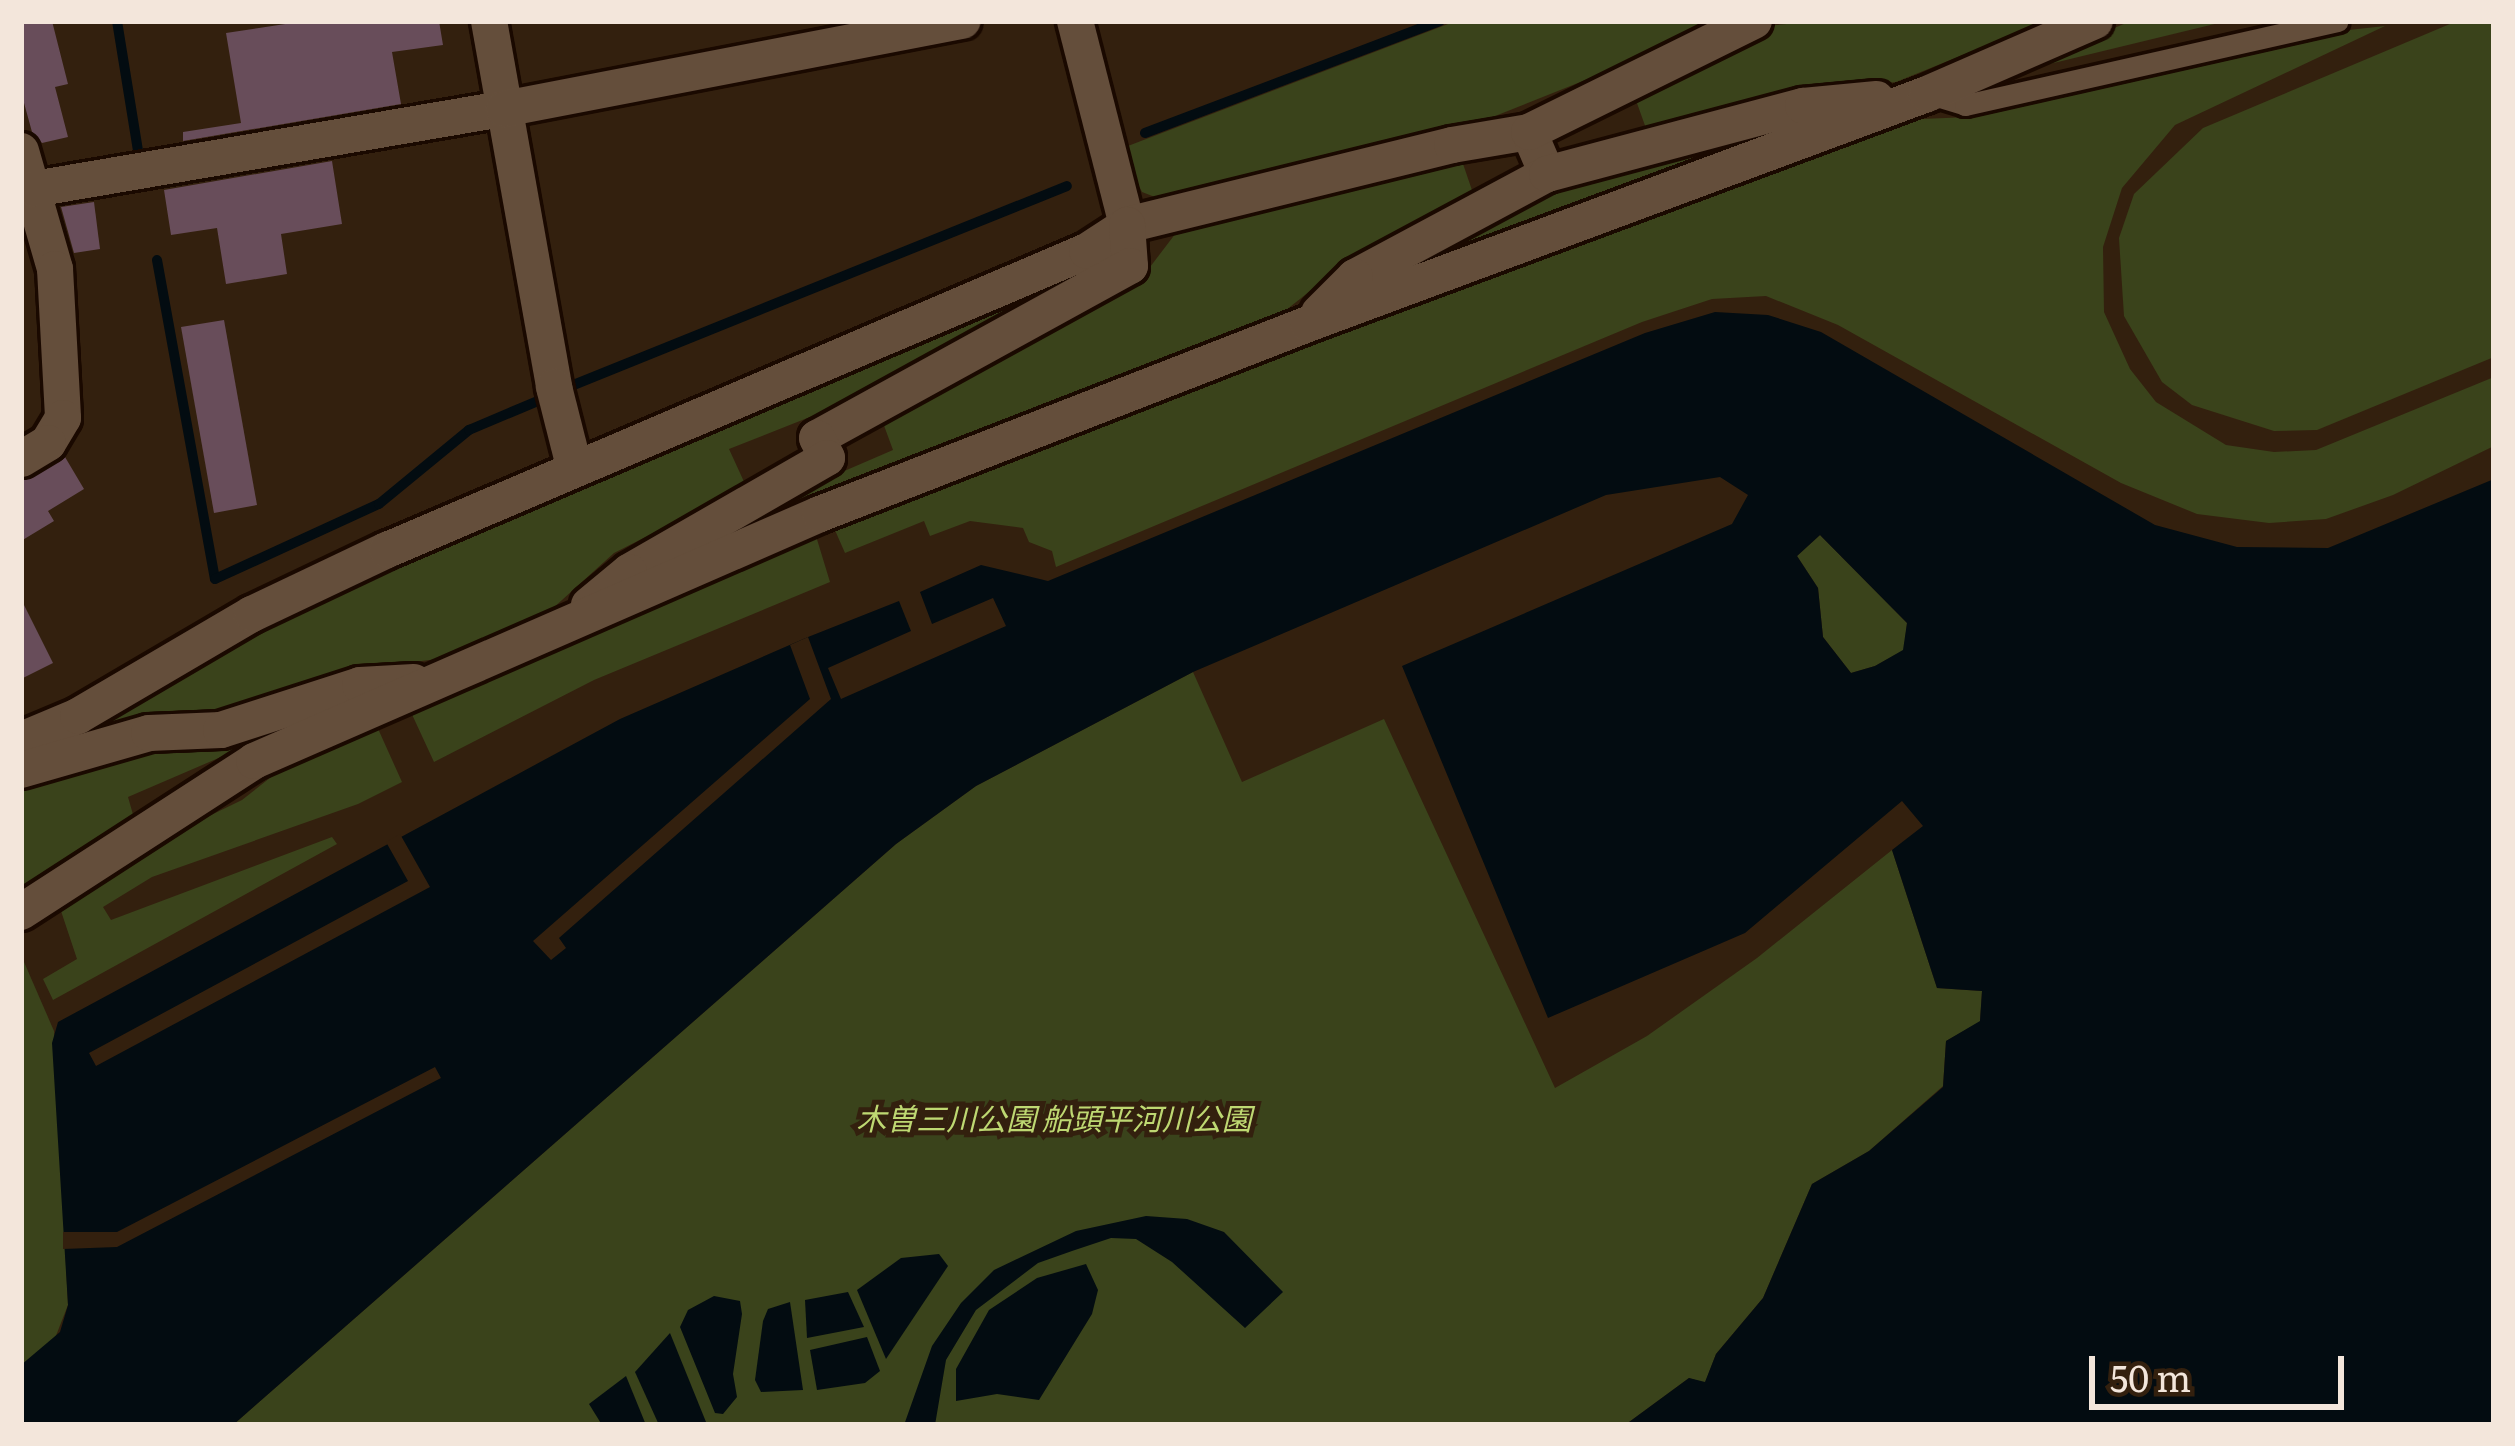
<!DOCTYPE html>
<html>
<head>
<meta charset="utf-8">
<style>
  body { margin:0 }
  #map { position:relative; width:2515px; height:1446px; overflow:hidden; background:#33200e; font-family:Literata,"Noto Sans JP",serif }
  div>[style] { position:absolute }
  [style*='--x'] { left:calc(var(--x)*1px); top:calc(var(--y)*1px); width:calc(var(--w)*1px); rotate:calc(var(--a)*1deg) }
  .green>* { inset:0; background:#3a431b }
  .water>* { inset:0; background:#030c11 }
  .pier>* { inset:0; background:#33200e }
  .stream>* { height:10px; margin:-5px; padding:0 5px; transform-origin:5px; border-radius:5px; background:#030c11 }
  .building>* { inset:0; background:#684d5a }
  .roads { filter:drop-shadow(3px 0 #1a0900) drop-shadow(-3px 0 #1a0900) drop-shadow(0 3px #1a0900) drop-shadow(0 -3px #1a0900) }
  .lane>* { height:21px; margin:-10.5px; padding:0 10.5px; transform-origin:10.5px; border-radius:10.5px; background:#644e3b }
  .street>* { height:36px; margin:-18px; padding:0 18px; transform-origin:18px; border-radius:18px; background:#644e3b }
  span { translate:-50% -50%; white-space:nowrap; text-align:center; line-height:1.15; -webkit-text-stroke:10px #33200e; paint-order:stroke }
  .park-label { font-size:30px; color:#bed872; font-style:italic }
  .frame { position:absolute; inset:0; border:24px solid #f3e6db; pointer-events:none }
  .scale { position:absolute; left:2089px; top:1356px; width:255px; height:54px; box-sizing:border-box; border:6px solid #f3e6db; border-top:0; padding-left:15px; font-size:36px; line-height:42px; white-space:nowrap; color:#f3e6db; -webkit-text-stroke:9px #33200e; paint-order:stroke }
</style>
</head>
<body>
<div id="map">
  <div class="green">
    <div style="clip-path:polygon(1456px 21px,1710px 21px,1638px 59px,1450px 134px,1165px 201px,1142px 192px,1124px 157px,1120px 149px)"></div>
    <div style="clip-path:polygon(1822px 21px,2047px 21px,1896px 82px,1799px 94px,1648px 134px,1633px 92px,1765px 26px)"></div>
    <div style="clip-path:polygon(2131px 21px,2227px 21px,1996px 77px)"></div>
    <div style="clip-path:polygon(2457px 21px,2494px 21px,2494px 357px,2317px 430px,2274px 431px,2192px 405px,2162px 382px,2124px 316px,2119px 238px,2134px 194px,2203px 128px)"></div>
    <div style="clip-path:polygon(2385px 26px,2175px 125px,2122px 188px,2103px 247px,2104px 312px,2130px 369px,2156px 402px,2226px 445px,2274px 452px,2316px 450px,2494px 377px,2494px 446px,2393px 495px,2326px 519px,2269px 523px,2197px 514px,2121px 483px,1838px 325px,1766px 296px,1712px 299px,1642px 322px,1056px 567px,1052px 551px,1029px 542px,1023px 528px,970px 521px,930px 536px,924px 521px,845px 553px,834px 528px,1264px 357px,1896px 120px,1970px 117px,2294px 36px)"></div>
    <div style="clip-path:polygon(1807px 121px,1377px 281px,1450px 234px,1563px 187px)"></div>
    <div style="clip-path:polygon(1461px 158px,1474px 196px,1344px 264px,1271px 322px,653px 571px,742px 515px,893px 450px,879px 412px,1147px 271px,1182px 225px)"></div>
    <div style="clip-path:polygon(1118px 250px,1075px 285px,883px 388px,729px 449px,746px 486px,614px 553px,541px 619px,446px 658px,364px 668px,214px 717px,79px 736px,112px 707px,393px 560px)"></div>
    <div style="clip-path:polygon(1820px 535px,1907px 623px,1904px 650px,1875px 666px,1851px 673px,1823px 637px,1818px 588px,1797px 556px)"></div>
    <div style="clip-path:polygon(816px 536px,830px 582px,594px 680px,434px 762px,409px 708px)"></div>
    <div style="clip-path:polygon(1193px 672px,1242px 782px,1384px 719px,1555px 1088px,1647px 1036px,1757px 958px,1892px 850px,1937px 988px,1982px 991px,1980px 1022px,1946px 1041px,1943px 1086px,1869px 1151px,1812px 1184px,1763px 1298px,1716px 1354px,1705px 1383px,1689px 1378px,1625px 1425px,233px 1425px,896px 844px,976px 786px)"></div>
    <div style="clip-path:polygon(351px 701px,128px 797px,136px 825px,26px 893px,21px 882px,21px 778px)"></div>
    <div style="clip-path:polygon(375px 722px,402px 782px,358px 804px,152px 877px,103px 907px,111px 920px,332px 837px,337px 844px,53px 1000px,43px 979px,77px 959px,58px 902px,149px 845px,242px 800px,299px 755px)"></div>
    <div style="clip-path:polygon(24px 962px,54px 1031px,68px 1305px,21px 1425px)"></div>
  </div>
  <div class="water">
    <div style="clip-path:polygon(evenodd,1715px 312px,1768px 315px,1821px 332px,2155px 525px,2237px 547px,2328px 548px,2494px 479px,2494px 1425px,1625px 1425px,1689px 1378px,1705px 1382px,1716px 1354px,1763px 1298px,1812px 1184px,1869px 1151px,1943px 1087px,1946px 1041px,1980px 1021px,1982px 991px,1937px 988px,1892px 850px,1923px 826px,1902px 801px,1745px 933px,1548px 1018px,1402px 666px,1732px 524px,1748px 495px,1720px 477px,1606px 495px,1193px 672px,976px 786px,896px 844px,233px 1425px,21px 1425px,21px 1365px,60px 1332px,68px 1305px,52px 1043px,58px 1022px,620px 719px,808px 637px,899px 601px,911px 631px,828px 668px,841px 699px,1006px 626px,993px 598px,932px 624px,920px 592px,981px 565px,1048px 581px,1645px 333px,1715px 312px,1820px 535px,1907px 623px,1903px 650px,1875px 666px,1851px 673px,1823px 637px,1818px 588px,1797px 556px,1820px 535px)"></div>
    <div style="clip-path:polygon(1146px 1216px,1187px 1219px,1224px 1232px,1283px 1292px,1245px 1328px,1172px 1262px,1136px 1239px,1111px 1238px,1072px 1251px,1038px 1263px,976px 1310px,946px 1360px,935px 1425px,904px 1425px,932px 1346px,961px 1303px,994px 1270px,1076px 1231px)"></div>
    <div style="clip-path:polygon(939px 1254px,948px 1266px,886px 1359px,857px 1290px,901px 1258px)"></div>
    <div style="clip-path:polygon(1086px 1264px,1098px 1290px,1092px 1314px,1039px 1400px,997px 1394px,956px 1401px,956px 1369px,989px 1310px,1037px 1278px)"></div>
    <div style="clip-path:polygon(848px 1292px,864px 1327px,807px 1338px,805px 1300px)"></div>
    <div style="clip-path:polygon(714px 1296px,740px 1301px,742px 1314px,733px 1374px,737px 1397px,723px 1414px,715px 1413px,680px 1327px,688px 1310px)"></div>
    <div style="clip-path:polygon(790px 1302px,803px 1390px,761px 1392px,755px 1380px,763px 1321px,768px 1309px)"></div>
    <div style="clip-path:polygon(670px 1333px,706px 1422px,701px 1425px,659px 1425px,635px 1372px)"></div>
    <div style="clip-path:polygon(867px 1337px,880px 1371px,865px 1383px,817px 1390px,810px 1350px)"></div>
    <div style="clip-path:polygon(626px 1376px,646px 1425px,602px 1425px,589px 1404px)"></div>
  </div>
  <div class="pier">
    <div style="clip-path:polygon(808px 637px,831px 699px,559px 938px,566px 948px,551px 960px,533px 941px,810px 699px,790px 645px)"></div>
    <div style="clip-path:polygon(400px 834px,430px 887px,96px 1066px,89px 1053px,408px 881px,386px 842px)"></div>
    <div style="clip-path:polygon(435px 1067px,441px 1078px,117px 1247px,63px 1249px,63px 1232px,117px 1232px)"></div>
  </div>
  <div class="stream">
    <div style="--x:117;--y:21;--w:132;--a:80.8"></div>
    <div style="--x:1145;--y:133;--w:316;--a:-20.8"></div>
    <div style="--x:157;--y:260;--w:324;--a:79.7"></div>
    <div style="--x:215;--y:579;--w:180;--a:-24.6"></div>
    <div style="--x:379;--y:504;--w:117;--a:-39.4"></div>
    <div style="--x:469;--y:430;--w:77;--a:-22.9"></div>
    <div style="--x:566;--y:388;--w:540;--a:-21.96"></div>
  </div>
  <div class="building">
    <div style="clip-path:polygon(21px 21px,52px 21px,68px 84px,55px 87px,68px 137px,42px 143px,32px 132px,21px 92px)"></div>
    <div style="clip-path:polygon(305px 21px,439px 21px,443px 45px,392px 52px,401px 104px,183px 141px,183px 132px,241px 123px,226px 33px)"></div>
    <div style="clip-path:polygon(332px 161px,342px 224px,281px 234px,287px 274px,226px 284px,217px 228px,171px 235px,164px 190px)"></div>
    <div style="clip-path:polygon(94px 202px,100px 249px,74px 253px,61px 207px)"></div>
    <div style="clip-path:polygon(224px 320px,257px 505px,214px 513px,181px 327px)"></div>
    <div style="clip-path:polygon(65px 457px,84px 489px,48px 511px,54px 521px,21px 541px,21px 481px)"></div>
    <div style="clip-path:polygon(21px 599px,53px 663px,21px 679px)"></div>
  </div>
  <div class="roads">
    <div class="lane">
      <div style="--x:1930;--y:94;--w:37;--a:17"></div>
      <div style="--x:1965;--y:105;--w:382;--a:-12.7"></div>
    </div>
    <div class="street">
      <div style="--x:489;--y:21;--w:372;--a:79.9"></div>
      <div style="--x:554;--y:387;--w:81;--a:75.8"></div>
      <div style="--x:1075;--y:21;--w:211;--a:75.7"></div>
      <div style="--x:1127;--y:225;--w:335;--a:-13.8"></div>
      <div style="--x:1452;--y:145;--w:78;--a:-9.6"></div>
      <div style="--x:1529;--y:132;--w:46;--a:66.8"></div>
      <div style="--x:1547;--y:174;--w:218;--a:151.8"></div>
      <div style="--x:1355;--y:277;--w:51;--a:135"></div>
      <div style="--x:1529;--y:132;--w:251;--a:-26.3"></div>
      <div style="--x:21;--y:151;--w:123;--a:73.9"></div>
      <div style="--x:55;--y:269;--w:149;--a:86.9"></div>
      <div style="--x:63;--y:418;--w:29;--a:121"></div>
      <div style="--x:48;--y:443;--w:31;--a:149"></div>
      <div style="--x:1547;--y:174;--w:265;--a:-14.9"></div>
      <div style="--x:1803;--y:106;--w:74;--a:-5.4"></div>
      <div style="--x:34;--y:189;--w:477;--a:-9.7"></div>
      <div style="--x:504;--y:109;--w:467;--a:-10.9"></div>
      <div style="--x:21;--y:740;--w:62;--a:-22.8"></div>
      <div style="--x:78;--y:716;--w:202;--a:-30.4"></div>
      <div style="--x:252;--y:614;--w:149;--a:-25.4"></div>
      <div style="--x:387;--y:550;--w:761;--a:-23.13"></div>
      <div style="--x:1087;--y:251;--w:48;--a:-33"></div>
      <div style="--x:1127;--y:225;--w:41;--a:85.8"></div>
      <div style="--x:1130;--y:266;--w:357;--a:151.2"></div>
      <div style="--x:817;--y:438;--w:22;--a:63"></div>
      <div style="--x:827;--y:458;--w:228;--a:150.1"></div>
      <div style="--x:629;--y:572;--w:52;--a:140.5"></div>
      <div style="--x:21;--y:770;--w:133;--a:-16.1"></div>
      <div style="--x:149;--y:733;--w:72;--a:-2.4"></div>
      <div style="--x:221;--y:730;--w:146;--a:-17.9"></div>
      <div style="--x:360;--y:685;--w:54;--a:-3.2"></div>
      <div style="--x:21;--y:912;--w:278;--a:-32.9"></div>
      <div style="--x:254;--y:761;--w:618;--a:-23.58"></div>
      <div style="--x:820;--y:514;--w:524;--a:-21.27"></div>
      <div style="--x:1308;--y:324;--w:660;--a:-20.38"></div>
      <div style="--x:1927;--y:94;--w:183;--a:-23.5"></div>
    </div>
  </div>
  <div class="park-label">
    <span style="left:1054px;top:1117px">木曽三川公園 船頭平河川公園</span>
  </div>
  <div class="frame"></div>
  <div class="scale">50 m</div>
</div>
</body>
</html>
